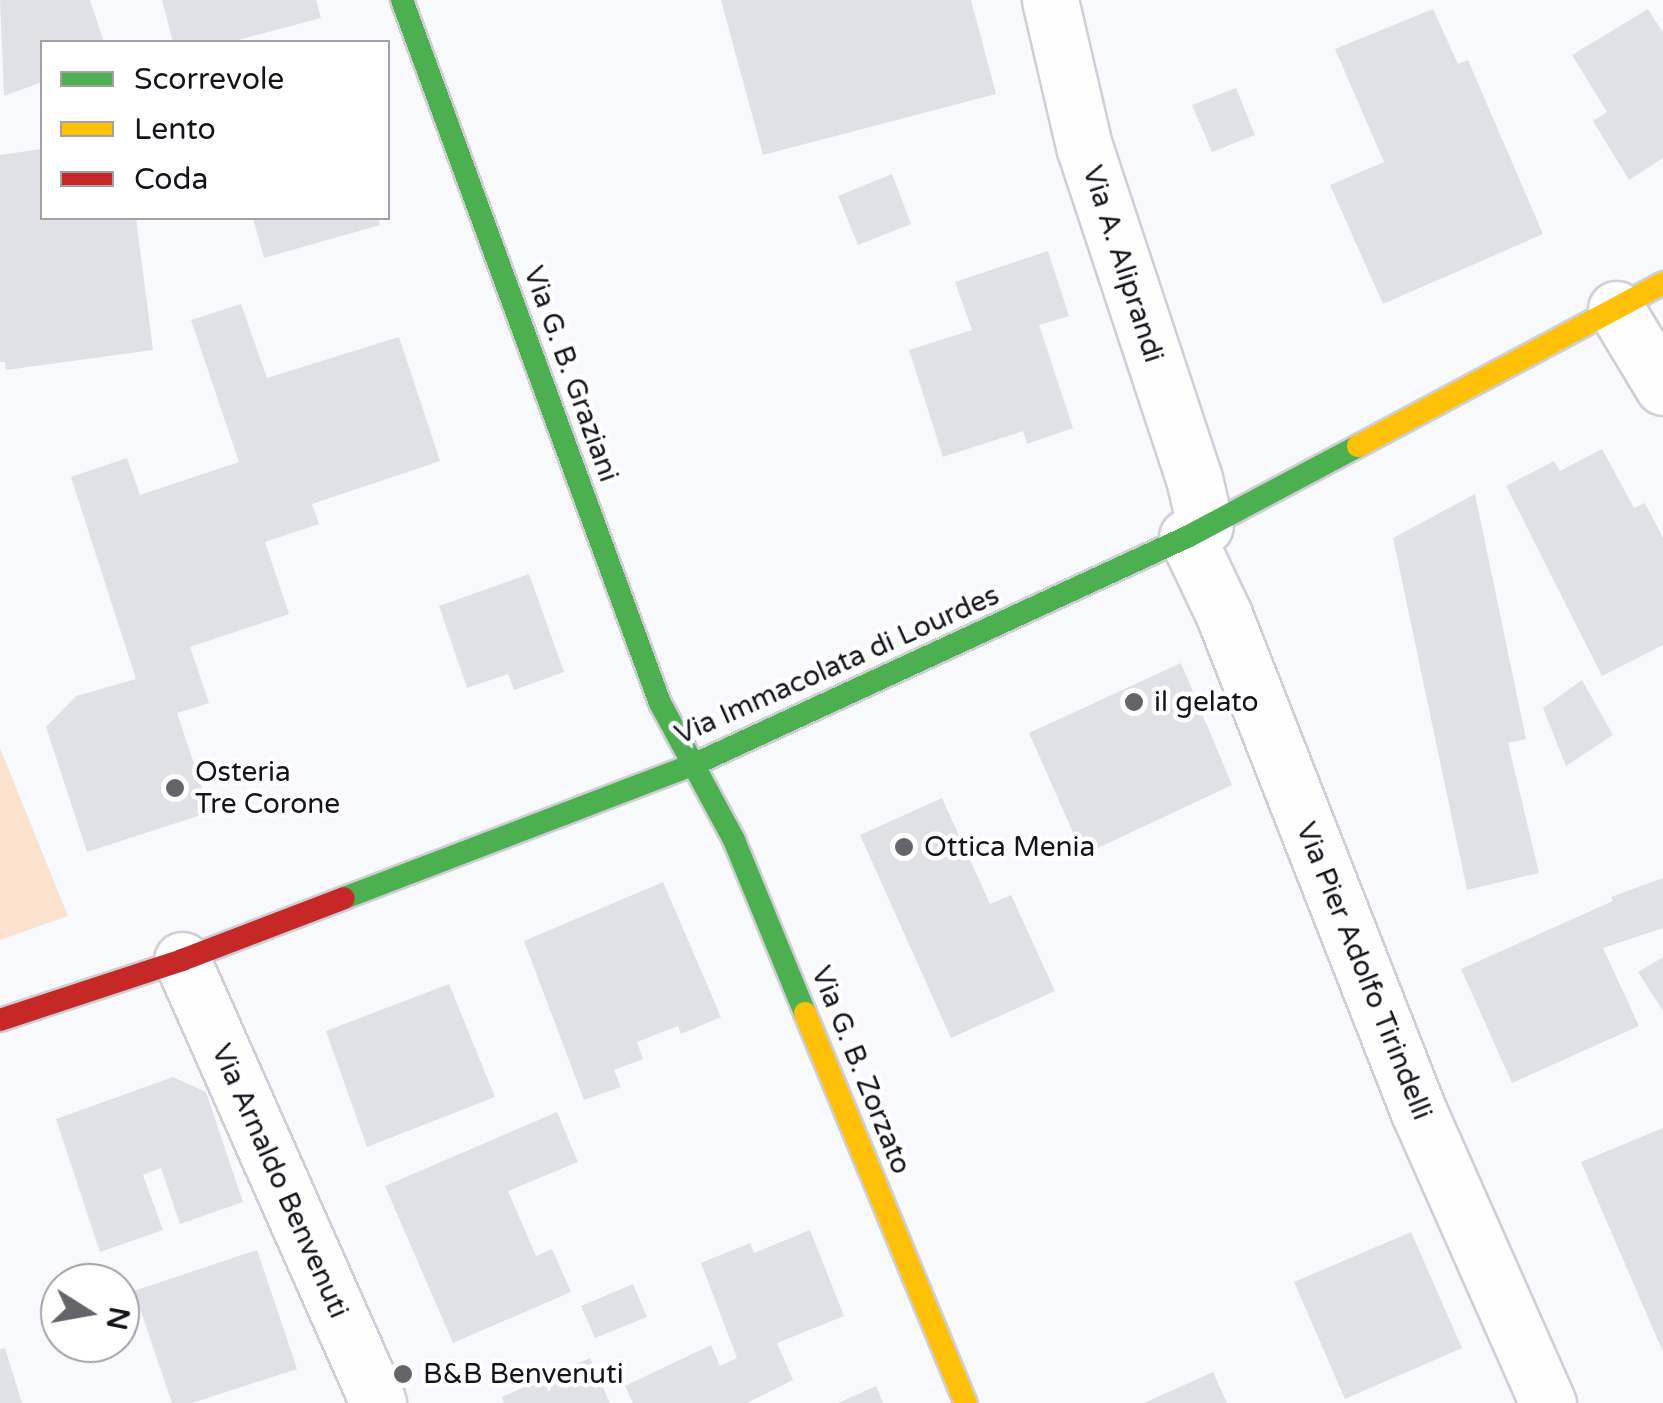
<!DOCTYPE html>
<html>
<head>
<meta charset="utf-8">
<style>
  body { margin:0 }
  #map { position:relative; width:1663px; height:1403px; overflow:hidden; background:#f8f9fc; font-family:"Varela Round",sans-serif }
  div>[style] { position:absolute }
  [style*='--x'] { left:calc(var(--x)*1px); top:calc(var(--y)*1px); width:calc(var(--w)*1px); rotate:calc(var(--a)*1deg) }
  .green>* { inset:0; background:#fbe2cf }
  .building>* { inset:0; background:#e0e1e7 }
  .roads { filter:drop-shadow(2px 0 #ceced4) drop-shadow(-2px 0 #ceced4) drop-shadow(0 2px #ceced4) drop-shadow(0 -2px #ceced4) }
  .street>* { height:55px; margin:-27.5px; padding:0 27.5px; transform-origin:27.5px; border-radius:27.5px; background:#fefeff }
  .fast>* { height:22px; margin:-11px; padding:0 11px; transform-origin:11px; border-radius:11px; background:#4caf50 }
  .slow>* { height:22px; margin:-11px; padding:0 11px; transform-origin:11px; border-radius:11px; background:#ffc107 }
  .jam>* { height:22px; margin:-11px; padding:0 11px; transform-origin:11px; border-radius:11px; background:#c62828 }
  .dots>* { width:28px; height:28px; translate:-50% -50%; box-sizing:border-box; border:5px solid #fff; border-radius:50% }
  span { translate:-50% -50%; white-space:nowrap; text-align:center; line-height:1.15; -webkit-text-stroke:9px #fff; paint-order:stroke }
  .street-label { font-size:28px; color:#14141c }
  .poi-label { font-size:28px; color:#14141c }
  .left { translate:0 -50%; text-align:left }
  .legend { position:absolute; left:40px; top:40px; width:350px; height:180px; box-sizing:border-box; background:#fff; border:2px solid #a1a1a4; margin:0; padding:12px 18px; list-style:none; font-size:30px; color:#14141c }
  .legend li { display:flex; align-items:center; gap:20px; height:50px }
  .legend b { width:50px; border:2px solid #a1a1a4 }
  .north { position:absolute; left:40px; top:1263px; width:100px; height:100px; box-sizing:border-box; background:#fff; border:2px solid #a1a1a4; border-radius:50%; rotate:101deg; font-size:28px; font-weight:700; line-height:40px; text-align:center; color:#14141c }
  .north::after { content:''; display:block; margin:auto; width:35px; height:45px; background:#64646a; clip-path:polygon(50% 0,100% 100%,50% 72%,0 100%) }
</style>
</head>
<body>
<div id="map">
  <div class="green">
    <div style="clip-path:polygon(0 748px,68px 916px,0 940px)"></div>
  </div>
  <div class="building">
    <div style="clip-path:polygon(0 0,90px 0,104px 42px,42px 42px,42px 82px,4px 96px)"></div>
    <div style="clip-path:polygon(162px 0,316px 0,321px 18px,231px 42px,173px 42px)"></div>
    <div style="clip-path:polygon(721px 0,971px 0,996px 94px,763px 155px)"></div>
    <div style="clip-path:polygon(1433px 9px,1458px 64px,1468px 60px,1543px 234px,1383px 304px,1330px 185px,1384px 162px,1335px 49px)"></div>
    <div style="clip-path:polygon(1648px 9px,1663px 33px,1663px 158px,1629px 180px,1593px 121px,1607px 112px,1572px 55px)"></div>
    <div style="clip-path:polygon(1236px 88px,1255px 135px,1212px 152px,1192px 105px)"></div>
    <div style="clip-path:polygon(42px 149px,42px 218px,136px 218px,153px 350px,6px 370px,5px 362px,0 362px,0 155px)"></div>
    <div style="clip-path:polygon(892px 174px,911px 224px,858px 245px,838px 196px)"></div>
    <div style="clip-path:polygon(253px 218px,378px 218px,380px 225px,264px 258px)"></div>
    <div style="clip-path:polygon(1048px 251px,1069px 316px,1039px 325px,1073px 428px,1027px 444px,1023px 431px,943px 457px,909px 350px,972px 330px,955px 282px)"></div>
    <div style="clip-path:polygon(241px 304px,267px 378px,399px 337px,440px 461px,312px 504px,319px 524px,265px 542px,289px 614px,190px 647px,209px 703px,177px 713px,210px 812px,87px 852px,46px 727px,76px 696px,136px 679px,71px 477px,127px 458px,140px 495px,239px 462px,191px 320px)"></div>
    <div style="clip-path:polygon(1602px 449px,1634px 508px,1645px 503px,1663px 538px,1663px 645px,1602px 676px,1506px 486px,1554px 461px,1560px 471px)"></div>
    <div style="clip-path:polygon(1475px 494px,1526px 739px,1508px 743px,1539px 873px,1467px 890px,1393px 538px)"></div>
    <div style="clip-path:polygon(529px 574px,564px 672px,514px 690px,508px 674px,467px 688px,439px 606px)"></div>
    <div style="clip-path:polygon(1181px 663px,1232px 785px,1083px 855px,1029px 733px)"></div>
    <div style="clip-path:polygon(1582px 680px,1613px 735px,1566px 766px,1543px 708px)"></div>
    <div style="clip-path:polygon(942px 798px,990px 904px,1011px 895px,1055px 991px,951px 1038px,860px 835px)"></div>
    <div style="clip-path:polygon(1663px 878px,1663px 928px,1603px 948px,1639px 1026px,1512px 1083px,1461px 969px,1613px 901px,1611px 897px)"></div>
    <div style="clip-path:polygon(663px 882px,721px 1017px,681px 1034px,678px 1026px,637px 1042px,643px 1059px,614px 1070px,621px 1087px,584px 1100px,524px 941px)"></div>
    <div style="clip-path:polygon(1663px 957px,1663px 1011px,1638px 972px)"></div>
    <div style="clip-path:polygon(449px 984px,495px 1097px,367px 1147px,326px 1031px)"></div>
    <div style="clip-path:polygon(173px 1077px,206px 1092px,243px 1202px,180px 1224px,161px 1168px,143px 1175px,163px 1230px,100px 1252px,56px 1119px)"></div>
    <div style="clip-path:polygon(557px 1112px,578px 1162px,508px 1191px,536px 1256px,552px 1249px,571px 1292px,453px 1343px,385px 1186px)"></div>
    <div style="clip-path:polygon(1663px 1128px,1663px 1352px,1581px 1162px)"></div>
    <div style="clip-path:polygon(810px 1230px,844px 1316px,777px 1343px,793px 1380px,747px 1403px,633px 1403px,625px 1386px,711px 1345px,720px 1366px,737px 1358px,701px 1263px,750px 1243px,754px 1253px)"></div>
    <div style="clip-path:polygon(1411px 1232px,1462px 1348px,1345px 1399px,1294px 1282px)"></div>
    <div style="clip-path:polygon(257px 1250px,297px 1369px,192px 1403px,172px 1403px,134px 1291px)"></div>
    <div style="clip-path:polygon(633px 1284px,647px 1317px,595px 1338px,581px 1306px)"></div>
    <div style="clip-path:polygon(5px 1348px,22px 1403px,0 1403px,0 1349px)"></div>
    <div style="clip-path:polygon(590px 1358px,610px 1403px,504px 1403px,502px 1397px)"></div>
    <div style="clip-path:polygon(1213px 1372px,1227px 1403px,1144px 1403px)"></div>
    <div style="clip-path:polygon(876px 1386px,883px 1403px,838px 1403px)"></div>
  </div>
  <div class="roads">
    <div class="street">
      <div style="--x:1050;--y:0;--w:150;--a:76.9"></div>
      <div style="--x:1084;--y:146;--w:350;--a:71.7"></div>
      <div style="--x:1194;--y:478;--w:49;--a:77.1"></div>
      <div style="--x:1616;--y:309;--w:91;--a:58.9"></div>
      <div style="--x:1187;--y:537;--w:86;--a:64.6"></div>
      <div style="--x:1224;--y:615;--w:532;--a:68.6"></div>
      <div style="--x:1418;--y:1110;--w:321;--a:66.1"></div>
      <div style="--x:182;--y:960;--w:484;--a:66.1"></div>
    </div>
    <div class="fast">
      <div style="--x:402;--y:0;--w:749;--a:69.85"></div>
      <div style="--x:660;--y:703;--w:156;--a:61.6"></div>
      <div style="--x:734;--y:840;--w:187;--a:67.7"></div>
      <div style="--x:344;--y:898;--w:373;--a:-20.9"></div>
      <div style="--x:693;--y:765;--w:544;--a:-24.78"></div>
      <div style="--x:1187;--y:537;--w:194;--a:-28"></div>
    </div>
    <div class="slow">
      <div style="--x:1358;--y:446;--w:346;--a:-28.1"></div>
      <div style="--x:805;--y:1013;--w:422;--a:67.6"></div>
    </div>
    <div class="jam">
      <div style="--x:0;--y:1020;--w:192;--a:-18.2"></div>
      <div style="--x:182;--y:960;--w:173;--a:-20.9"></div>
    </div>
  </div>
  <div class="dots">
    <div style="left:1134px;top:702px;background:#64646a"></div>
    <div style="left:175px;top:788px;background:#64646a"></div>
    <div style="left:904px;top:847px;background:#64646a"></div>
    <div style="left:403px;top:1374px;background:#64646a"></div>
  </div>
  <div class="street-label">
    <span style="left:1123px;top:264px;rotate:72deg">Via A. Aliprandi</span>
    <span style="left:571px;top:374px;rotate:70deg">Via G. B. Graziani</span>
    <span style="left:837px;top:665px;rotate:-24deg">Via Immacolata di Lourdes</span>
    <span style="left:1364px;top:971px;rotate:68deg">Via Pier Adolfo Tirindelli</span>
    <span style="left:861px;top:1070px;rotate:68deg">Via G. B. Zorzato</span>
    <span style="left:280px;top:1181px;rotate:66deg">Via Arnaldo Benvenuti</span>
  </div>
  <div class="poi-label">
    <span class="left" style="left:1154px;top:702px">il gelato</span>
    <span class="left" style="left:195px;top:788px">Osteria<br>Tre Corone</span>
    <span class="left" style="left:924px;top:847px">Ottica Menia</span>
    <span class="left" style="left:423px;top:1374px">B&amp;B Benvenuti</span>
  </div>
  <ul class="legend">
  <li><b style="height:12px;background:#4caf50"></b>Scorrevole</li>
  <li><b style="height:12px;background:#ffc107"></b>Lento</li>
  <li><b style="height:12px;background:#c62828"></b>Coda</li>
  </ul>
  <div class="north">N</div>
</div>
</body>
</html>
